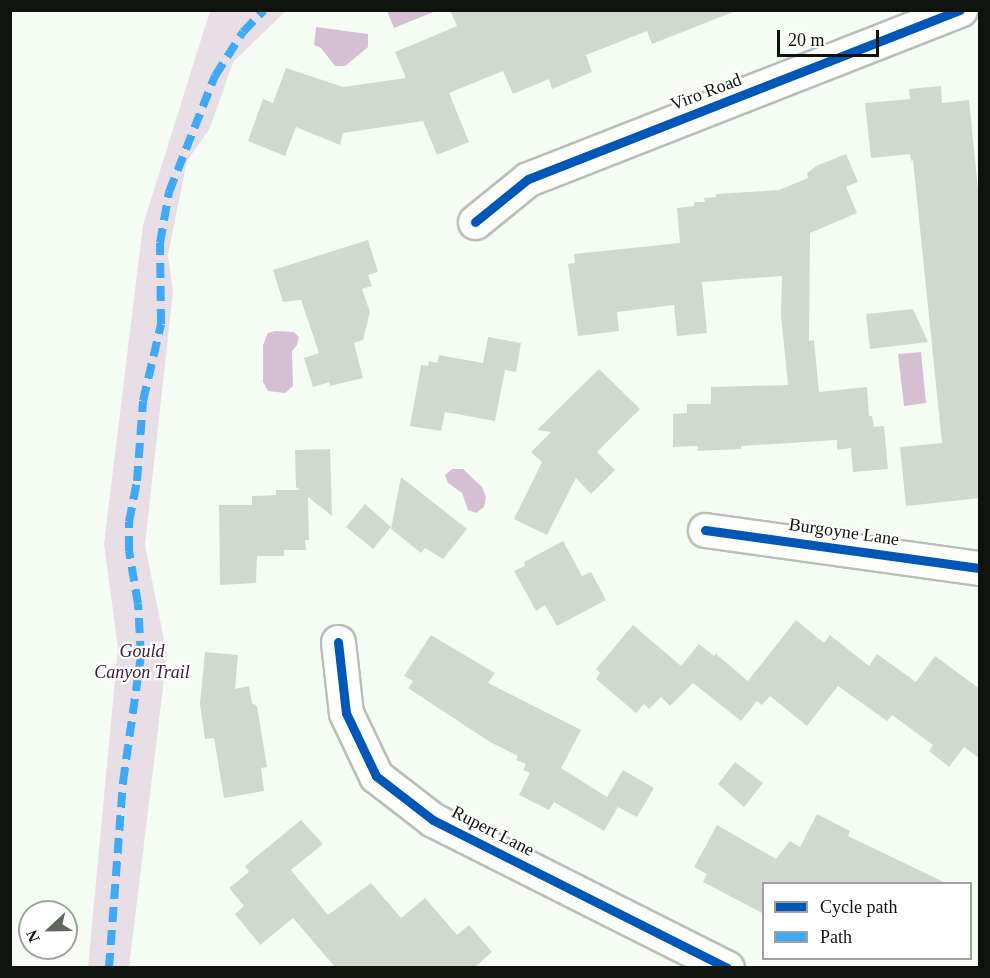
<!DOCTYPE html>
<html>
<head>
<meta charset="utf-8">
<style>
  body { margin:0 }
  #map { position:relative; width:990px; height:978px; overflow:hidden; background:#f5fcf4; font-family:Georgia,serif }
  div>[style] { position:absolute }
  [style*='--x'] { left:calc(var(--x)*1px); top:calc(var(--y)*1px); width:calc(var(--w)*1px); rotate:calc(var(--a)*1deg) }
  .green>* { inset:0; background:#e7dee6 }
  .water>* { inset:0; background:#d4c0d2 }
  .building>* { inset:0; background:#d1d9cf }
  .roads { filter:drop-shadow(2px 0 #b9beb8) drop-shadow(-2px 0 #b9beb8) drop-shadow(0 2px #b9beb8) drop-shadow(0 -2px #b9beb8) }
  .minor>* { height:33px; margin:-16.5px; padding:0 16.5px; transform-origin:16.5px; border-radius:16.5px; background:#fefffd }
  .quiet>* { height:8px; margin-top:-4px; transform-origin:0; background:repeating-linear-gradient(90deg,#3fa9f5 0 15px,transparent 0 23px) }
  .cycleway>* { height:9px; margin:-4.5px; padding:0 4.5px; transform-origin:4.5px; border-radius:4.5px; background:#0057b8 }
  span { translate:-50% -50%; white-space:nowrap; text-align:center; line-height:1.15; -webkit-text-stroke:4.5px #fff; paint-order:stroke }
  .street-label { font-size:18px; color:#0f130d }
  .park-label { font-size:18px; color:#3e163e; font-style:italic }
  .frame { position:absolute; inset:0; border:12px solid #0f130d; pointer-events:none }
  .legend { position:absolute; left:762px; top:882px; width:210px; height:78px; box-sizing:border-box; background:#fff; border:2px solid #9fa19e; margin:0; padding:8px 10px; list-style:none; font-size:18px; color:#0f130d }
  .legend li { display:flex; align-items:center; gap:12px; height:30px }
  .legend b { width:30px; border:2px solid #9fa19e }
  .north { position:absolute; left:18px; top:900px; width:60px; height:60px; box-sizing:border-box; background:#fff; border:2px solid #9fa19e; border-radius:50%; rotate:248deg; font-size:16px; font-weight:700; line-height:24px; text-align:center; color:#0f130d }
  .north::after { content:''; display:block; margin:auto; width:21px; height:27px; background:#60655e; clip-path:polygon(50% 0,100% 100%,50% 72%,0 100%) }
  .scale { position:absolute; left:777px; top:30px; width:102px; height:27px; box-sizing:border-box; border:3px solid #0f130d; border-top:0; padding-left:8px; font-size:18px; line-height:21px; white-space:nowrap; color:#0f130d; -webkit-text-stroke:4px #fff; paint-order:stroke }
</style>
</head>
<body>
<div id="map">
  <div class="green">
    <div style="clip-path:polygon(210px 11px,286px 11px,233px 62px,210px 128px,187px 161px,168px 255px,173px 292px,145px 545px,167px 655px,129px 967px,88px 967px,118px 648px,104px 544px,143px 225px)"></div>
  </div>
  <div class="water">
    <div style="clip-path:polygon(387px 11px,436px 11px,394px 28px)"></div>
    <div style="clip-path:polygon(316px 27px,368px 34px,368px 47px,345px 66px,335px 66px,321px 48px,314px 45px)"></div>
    <div style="clip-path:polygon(275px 331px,294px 332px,299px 337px,297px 345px,292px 351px,293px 386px,285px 393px,268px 391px,263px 382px,263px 345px,268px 333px)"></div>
    <div style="clip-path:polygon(921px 352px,926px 403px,904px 406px,898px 354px)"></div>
    <div style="clip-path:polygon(452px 469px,463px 469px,482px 487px,486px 497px,484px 507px,476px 513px,468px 510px,462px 493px,448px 483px,445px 475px)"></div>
  </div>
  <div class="building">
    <div style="clip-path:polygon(450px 10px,733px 10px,733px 12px,652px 44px,647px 31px,586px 55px,592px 72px,552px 89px,549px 79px,513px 94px,503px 71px,449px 93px,469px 142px,437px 155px,423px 121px,343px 133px,340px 145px,296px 127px,285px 156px,248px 141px,263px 99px,273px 103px,286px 68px,343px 87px,406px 78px,395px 52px,457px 26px)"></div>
    <div style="clip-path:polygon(941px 86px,942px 103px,969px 100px,980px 209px,980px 498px,906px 506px,900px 447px,942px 443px,913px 160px,911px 161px,910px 154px,871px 158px,865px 103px,910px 99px,909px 89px)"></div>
    <div style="clip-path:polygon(846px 154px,858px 182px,846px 187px,857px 213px,810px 233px,809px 341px,814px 340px,819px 392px,867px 387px,869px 416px,872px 416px,874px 427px,884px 426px,888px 469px,853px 472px,851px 448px,837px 450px,837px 440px,741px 446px,741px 449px,698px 451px,698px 446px,673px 447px,673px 414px,687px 413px,687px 404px,711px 404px,711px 387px,788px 385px,781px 315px,782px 276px,702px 282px,707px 333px,677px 336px,674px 305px,617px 312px,619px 331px,578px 336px,568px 264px,575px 263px,574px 254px,680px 243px,677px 208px,694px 206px,694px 202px,705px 202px,704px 198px,716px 197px,716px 194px,779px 190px,808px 178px,807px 173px,816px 166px)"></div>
    <div style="clip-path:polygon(368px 240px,378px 272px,368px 275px,372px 286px,362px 289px,370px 312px,363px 340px,354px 343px,363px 378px,330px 386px,329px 382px,313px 387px,304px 358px,319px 353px,301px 300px,283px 302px,273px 270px)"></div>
    <div style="clip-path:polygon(913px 309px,928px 342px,870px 349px,866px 314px)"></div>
    <div style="clip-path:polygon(488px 337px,521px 343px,516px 372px,505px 370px,495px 421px,445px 412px,441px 431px,410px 426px,421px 365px,428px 366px,429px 361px,437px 363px,439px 355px,483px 363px)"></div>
    <div style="clip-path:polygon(599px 369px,640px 409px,597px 452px,615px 470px,591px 494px,576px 478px,547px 535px,514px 519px,542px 462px,531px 452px,551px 432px,537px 430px)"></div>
    <div style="clip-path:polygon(330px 449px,332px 516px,308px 497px,309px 540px,305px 540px,306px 550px,284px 550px,284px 556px,257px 556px,256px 583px,220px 585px,219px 505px,252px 505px,252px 496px,276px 495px,276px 490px,300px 490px,296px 487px,295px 450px)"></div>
    <div style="clip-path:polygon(401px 477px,467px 529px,443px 559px,425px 548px,421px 553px,391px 529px)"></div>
    <div style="clip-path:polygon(365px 504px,391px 527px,373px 549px,346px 527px)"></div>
    <div style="clip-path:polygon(563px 541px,582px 576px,591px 572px,606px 600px,557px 626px,545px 605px,536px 611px,514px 571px,525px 566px,524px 562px)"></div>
    <div style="clip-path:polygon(796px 620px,824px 643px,830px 635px,869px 666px,877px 654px,916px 682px,935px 656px,980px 689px,980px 759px,964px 747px,949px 767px,929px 751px,933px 745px,892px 715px,887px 721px,838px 686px,807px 726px,770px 696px,762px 705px,757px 701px,741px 721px,693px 683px,670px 706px,661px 697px,649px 709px,644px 704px,636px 713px,596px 679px,600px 673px,596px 669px,633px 625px,681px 666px,699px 644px,714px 656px,716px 654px,748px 681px)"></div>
    <div style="clip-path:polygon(431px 635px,495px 673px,488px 683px,581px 730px,561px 768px,607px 797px,623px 770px,654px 788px,637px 817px,618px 807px,604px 831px,554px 802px,549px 810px,519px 795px,530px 773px,523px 770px,526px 764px,516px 760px,518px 756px,490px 742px,408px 688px,413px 681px,404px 676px)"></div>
    <div style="clip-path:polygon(205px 652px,238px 655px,235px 689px,249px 686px,252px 703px,257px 706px,267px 767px,261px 768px,264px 791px,224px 798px,214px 738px,205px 739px,200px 704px)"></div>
    <div style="clip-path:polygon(735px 762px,763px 783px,744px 807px,718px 784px)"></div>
    <div style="clip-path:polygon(817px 814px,850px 831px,848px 836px,948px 884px,764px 884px,764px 914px,703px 882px,707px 874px,694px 867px,717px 825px,776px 859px,790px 841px,800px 847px)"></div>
    <div style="clip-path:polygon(301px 820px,323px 844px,291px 870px,328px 915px,371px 883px,401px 918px,425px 898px,457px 935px,469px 925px,492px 952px,474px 968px,336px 968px,293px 918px,260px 945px,235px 914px,244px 906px,229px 888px,249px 872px,245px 866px)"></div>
  </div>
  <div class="roads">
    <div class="minor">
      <div style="--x:475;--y:222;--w:68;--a:-39.1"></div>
      <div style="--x:528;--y:179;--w:464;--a:-21.4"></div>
      <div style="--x:705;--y:530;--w:278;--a:7.9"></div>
      <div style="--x:338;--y:642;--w:71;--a:83.6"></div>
      <div style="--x:346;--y:713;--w:70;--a:64.5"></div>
      <div style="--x:376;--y:776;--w:72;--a:37.7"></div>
      <div style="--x:433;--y:820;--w:329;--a:26.7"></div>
    </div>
  </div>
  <div class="quiet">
    <div style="--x:109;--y:968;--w:187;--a:-85.7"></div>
    <div style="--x:123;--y:782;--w:127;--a:-81.9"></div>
    <div style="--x:141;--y:656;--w:52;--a:-93.3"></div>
    <div style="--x:138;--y:604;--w:54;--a:-99.6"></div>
    <div style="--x:129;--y:551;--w:29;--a:-90"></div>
    <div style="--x:129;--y:522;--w:42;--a:-79"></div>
    <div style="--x:137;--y:481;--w:80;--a:-85.7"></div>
    <div style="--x:143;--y:401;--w:79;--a:-76.8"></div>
    <div style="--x:161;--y:324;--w:81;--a:-90.7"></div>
    <div style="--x:160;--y:243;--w:52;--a:-80"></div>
    <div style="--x:169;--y:192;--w:125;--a:-68.4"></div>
    <div style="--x:215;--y:76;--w:52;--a:-57.5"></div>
    <div style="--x:243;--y:32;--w:30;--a:-46"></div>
  </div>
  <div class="cycleway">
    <div style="--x:475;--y:222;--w:68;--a:-39.1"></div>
    <div style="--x:528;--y:179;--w:464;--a:-21.4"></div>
    <div style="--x:705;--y:530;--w:278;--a:7.9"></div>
    <div style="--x:338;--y:642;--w:71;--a:83.6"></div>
    <div style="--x:346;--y:713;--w:70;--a:64.5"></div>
    <div style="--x:376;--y:776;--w:72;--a:37.7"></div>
    <div style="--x:433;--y:820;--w:329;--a:26.7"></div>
  </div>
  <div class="street-label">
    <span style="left:706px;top:92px;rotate:-21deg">Viro Road</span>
    <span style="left:844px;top:532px;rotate:8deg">Burgoyne Lane</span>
    <span style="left:493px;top:831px;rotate:27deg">Rupert Lane</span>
  </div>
  <div class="park-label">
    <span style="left:142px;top:662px">Gould<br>Canyon Trail</span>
  </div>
  <div class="frame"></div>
  <ul class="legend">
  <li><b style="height:8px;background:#0057b8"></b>Cycle path</li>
  <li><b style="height:8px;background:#3fa9f5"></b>Path</li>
  </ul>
  <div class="north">N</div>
  <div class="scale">20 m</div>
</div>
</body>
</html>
